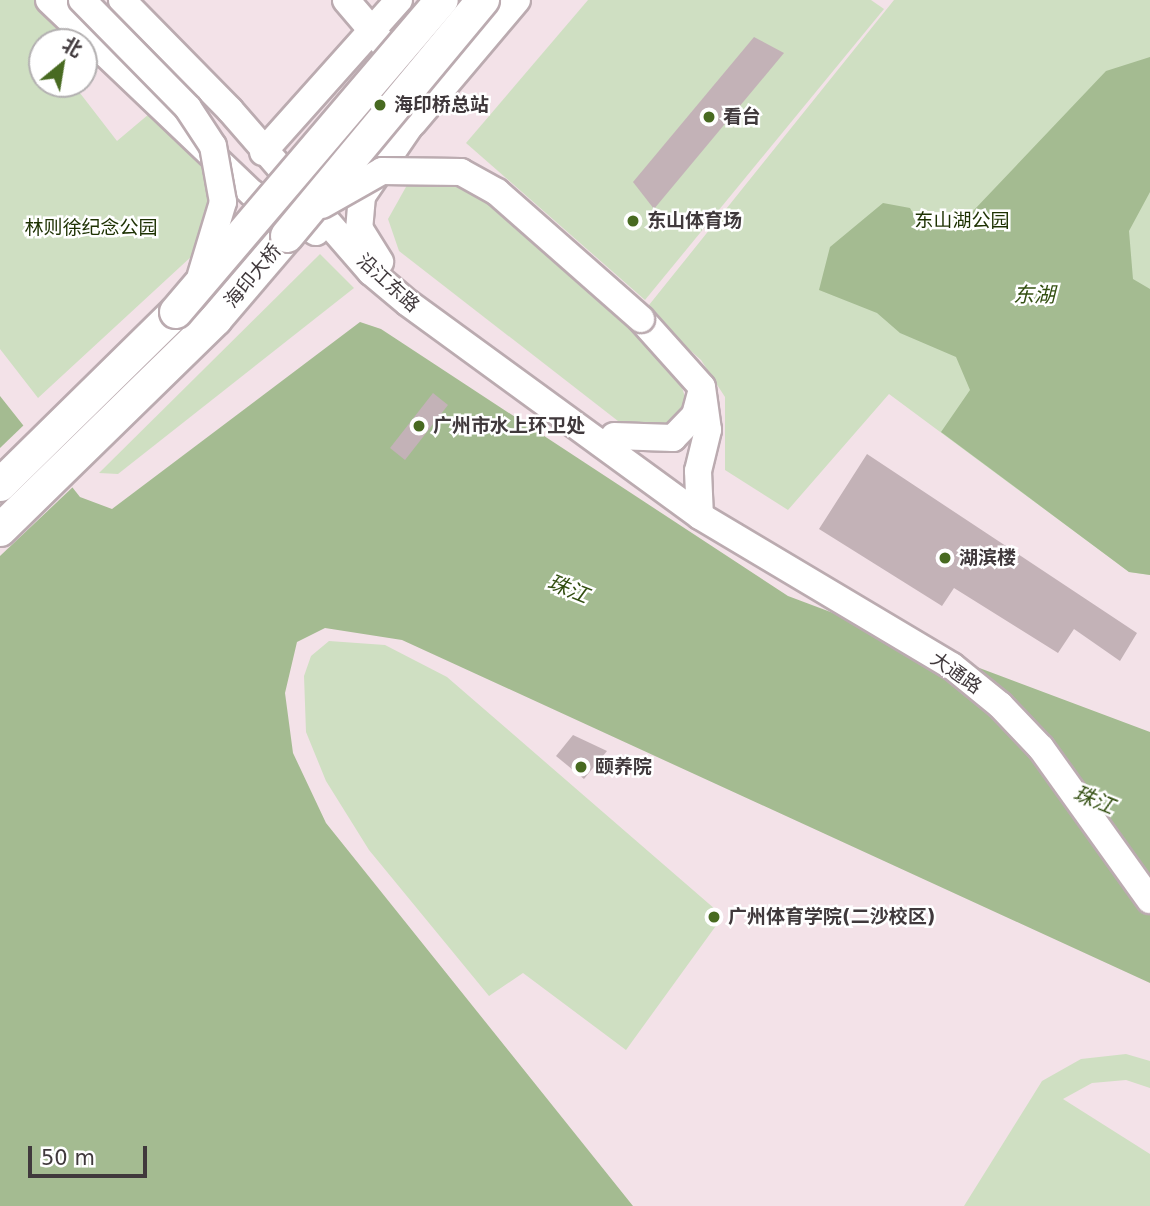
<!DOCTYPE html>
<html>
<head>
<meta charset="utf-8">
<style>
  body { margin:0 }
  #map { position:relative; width:1150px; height:1206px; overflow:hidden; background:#f3e2e8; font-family:"DejaVu Sans","Noto Sans SC",sans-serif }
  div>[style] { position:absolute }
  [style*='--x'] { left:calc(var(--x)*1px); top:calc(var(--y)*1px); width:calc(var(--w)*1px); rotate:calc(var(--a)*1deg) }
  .green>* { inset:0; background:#cfdfc2 }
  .water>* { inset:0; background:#a4bb91 }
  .pier>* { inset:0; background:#f3e2e8 }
  .building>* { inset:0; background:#c3b2b7 }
  .roads { filter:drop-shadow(2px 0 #bbabb0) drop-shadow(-2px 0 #bbabb0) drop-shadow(0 2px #bbabb0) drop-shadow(0 -2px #bbabb0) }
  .major>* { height:26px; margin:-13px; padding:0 13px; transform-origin:13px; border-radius:13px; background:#fff }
  .highway>* { height:32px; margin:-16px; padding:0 16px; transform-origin:16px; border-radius:16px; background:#fff }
  .bridges { filter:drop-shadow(2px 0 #bbabb0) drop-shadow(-2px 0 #bbabb0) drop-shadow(0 2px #bbabb0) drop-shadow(0 -2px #bbabb0) }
  .major-bridge>* { height:26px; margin:-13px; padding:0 13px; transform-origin:13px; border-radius:13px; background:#fff }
  .highway-bridge>* { height:32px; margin:-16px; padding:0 16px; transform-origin:16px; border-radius:16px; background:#fff }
  .dots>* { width:19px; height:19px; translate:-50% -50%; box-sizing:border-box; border:4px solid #fff; border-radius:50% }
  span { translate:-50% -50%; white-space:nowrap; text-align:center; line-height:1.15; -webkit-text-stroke:5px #fff; paint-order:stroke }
  .poi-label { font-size:19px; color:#40393c; font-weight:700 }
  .left { translate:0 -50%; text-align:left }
  .park-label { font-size:19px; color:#1d3102 }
  .street-label { font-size:19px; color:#40393c }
  .water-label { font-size:21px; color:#334f11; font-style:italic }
  .north { position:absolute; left:28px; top:28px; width:70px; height:70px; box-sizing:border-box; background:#fff; border:2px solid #b3b0b1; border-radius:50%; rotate:30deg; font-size:19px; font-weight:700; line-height:28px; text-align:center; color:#40393c }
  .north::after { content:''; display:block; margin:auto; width:24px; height:32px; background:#486a21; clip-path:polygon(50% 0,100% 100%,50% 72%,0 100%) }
  .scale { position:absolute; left:28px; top:1146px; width:119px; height:32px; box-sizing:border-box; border:4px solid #40393c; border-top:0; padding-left:9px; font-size:21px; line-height:24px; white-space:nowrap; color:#40393c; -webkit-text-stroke:5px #fff; paint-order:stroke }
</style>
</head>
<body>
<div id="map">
  <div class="green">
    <div style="clip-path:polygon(0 0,38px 0,80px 42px,42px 42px,42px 84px,73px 84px,117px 141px,149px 114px,210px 169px,214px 199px,206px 234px,193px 255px,38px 398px,0 349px)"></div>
    <div style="clip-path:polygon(588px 0,871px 0,884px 9px,645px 300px,466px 143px)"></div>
    <div style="clip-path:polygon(894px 0,1150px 0,1150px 575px,1129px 572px,889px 394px,788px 510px,725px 470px,725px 397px,701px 360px,645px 310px)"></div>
    <div style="clip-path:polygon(411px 178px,442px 178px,474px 189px,677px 372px,686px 400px,677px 425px,648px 430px,618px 421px,399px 251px,388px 219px)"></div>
    <div style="clip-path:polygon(320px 254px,354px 288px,118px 474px,99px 473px)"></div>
    <div style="clip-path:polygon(329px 641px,385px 645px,447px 677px,723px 916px,626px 1050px,523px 973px,489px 996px,369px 850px,326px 781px,306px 732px,304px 676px,311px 656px)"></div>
    <div style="clip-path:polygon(1126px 1054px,1150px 1061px,1150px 1088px,1126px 1080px,1092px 1083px,1063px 1099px,1150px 1154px,1150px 1206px,964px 1206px,1042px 1081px,1081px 1059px)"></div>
  </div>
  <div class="water">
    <div style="clip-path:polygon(1150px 57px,1150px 192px,1129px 231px,1133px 279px,1150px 289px,1150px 575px,1129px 572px,941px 432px,970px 390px,956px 357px,900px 333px,877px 313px,819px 290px,830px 247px,883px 203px,910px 208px,920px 226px,955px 230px,1106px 71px)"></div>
    <div style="clip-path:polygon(360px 322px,381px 329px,788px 596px,1150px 732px,1150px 983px,402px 640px,325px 628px,297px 642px,285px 693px,293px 753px,326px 823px,633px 1206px,0 1206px,0 396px,80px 497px,112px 509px)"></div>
  </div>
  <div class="pier">
    <div style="clip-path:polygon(26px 423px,75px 485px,0 556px,0 448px)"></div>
  </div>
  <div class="building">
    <div style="clip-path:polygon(754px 37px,784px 53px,654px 209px,633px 182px)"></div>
    <div style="clip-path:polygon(433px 393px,448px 405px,405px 460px,390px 448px)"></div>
    <div style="clip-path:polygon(867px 454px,1137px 633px,1120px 661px,1074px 629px,1058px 653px,954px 588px,942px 606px,819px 529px)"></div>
    <div style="clip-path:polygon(573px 735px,607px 751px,584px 779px,556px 756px)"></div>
  </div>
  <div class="roads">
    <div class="major">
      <div style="--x:49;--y:0;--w:280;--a:43.6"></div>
      <div style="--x:252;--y:193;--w:75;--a:31.4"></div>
      <div style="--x:122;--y:0;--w:154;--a:45.5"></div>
      <div style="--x:230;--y:110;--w:215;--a:49"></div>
      <div style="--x:371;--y:272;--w:48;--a:40"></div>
      <div style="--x:408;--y:303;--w:361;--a:36.1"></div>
      <div style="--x:700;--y:516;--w:293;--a:30.8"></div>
      <div style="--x:952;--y:666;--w:62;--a:39.1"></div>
      <div style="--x:1000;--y:705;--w:59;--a:46.4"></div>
      <div style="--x:1041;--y:748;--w:187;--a:54.4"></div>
      <div style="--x:346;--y:0;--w:88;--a:49.6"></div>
      <div style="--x:403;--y:67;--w:35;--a:66"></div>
      <div style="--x:417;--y:99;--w:28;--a:105"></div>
      <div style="--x:410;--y:126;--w:85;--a:124.4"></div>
      <div style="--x:362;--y:196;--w:32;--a:95"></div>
      <div style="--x:359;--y:228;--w:40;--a:58"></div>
      <div style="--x:413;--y:123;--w:161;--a:-49.8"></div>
      <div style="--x:263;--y:152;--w:204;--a:-48.2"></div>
      <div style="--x:641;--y:319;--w:91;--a:48.1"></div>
      <div style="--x:702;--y:387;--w:43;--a:82.1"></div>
      <div style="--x:708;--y:430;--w:42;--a:103.7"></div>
      <div style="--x:698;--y:471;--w:45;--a:87.5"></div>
      <div style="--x:614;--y:436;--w:59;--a:1.9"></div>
      <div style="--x:673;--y:438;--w:32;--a:-46"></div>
      <div style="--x:695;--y:415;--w:23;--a:-75"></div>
    </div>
    <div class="highway">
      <div style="--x:0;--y:485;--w:247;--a:-44.5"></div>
      <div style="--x:0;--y:530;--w:302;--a:-44.3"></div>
      <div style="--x:216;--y:319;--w:109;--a:-49.5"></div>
    </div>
  </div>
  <div class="bridges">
    <div class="major-bridge">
      <div style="--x:82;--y:0;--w:151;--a:45.5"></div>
      <div style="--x:188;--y:108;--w:45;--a:56.7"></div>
      <div style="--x:213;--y:146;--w:57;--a:79.9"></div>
      <div style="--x:223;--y:202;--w:76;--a:106.8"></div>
      <div style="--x:322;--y:205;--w:69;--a:-29.5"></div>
      <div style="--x:382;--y:171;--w:79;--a:0.7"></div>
      <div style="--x:461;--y:172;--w:41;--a:29.1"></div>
      <div style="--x:497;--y:192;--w:192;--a:41.4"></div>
    </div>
    <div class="highway-bridge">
      <div style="--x:287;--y:236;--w:307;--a:-50.3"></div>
      <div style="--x:176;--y:312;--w:410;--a:-49.6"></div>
    </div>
  </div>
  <div class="dots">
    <div style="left:380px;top:105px;background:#486a21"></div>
    <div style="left:709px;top:117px;background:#486a21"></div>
    <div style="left:633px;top:221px;background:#486a21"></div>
    <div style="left:419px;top:426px;background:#486a21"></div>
    <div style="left:945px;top:558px;background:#486a21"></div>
    <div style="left:581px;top:767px;background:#486a21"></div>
    <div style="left:714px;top:917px;background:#486a21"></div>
  </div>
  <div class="poi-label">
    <span class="left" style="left:394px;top:105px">海印桥总站</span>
    <span class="left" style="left:723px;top:117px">看台</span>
    <span class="left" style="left:647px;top:221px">东山体育场</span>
    <span class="left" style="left:433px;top:426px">广州市水上环卫处</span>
    <span class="left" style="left:959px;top:558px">湖滨楼</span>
    <span class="left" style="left:595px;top:767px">颐养院</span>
    <span class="left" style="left:728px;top:917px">广州体育学院(二沙校区)</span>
  </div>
  <div class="park-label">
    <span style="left:962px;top:221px">东山湖公园</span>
    <span style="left:91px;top:228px">林则徐纪念公园</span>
  </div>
  <div class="street-label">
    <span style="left:253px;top:276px;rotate:-50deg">海印大桥</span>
    <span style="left:388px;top:283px;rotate:42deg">沿江东路</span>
    <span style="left:956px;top:673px;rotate:35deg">大通路</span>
  </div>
  <div class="water-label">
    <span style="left:1034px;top:295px">东湖</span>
    <span style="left:568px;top:589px;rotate:22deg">珠江</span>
    <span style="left:1094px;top:800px;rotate:22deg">珠江</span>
  </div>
  <div class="north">北</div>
  <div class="scale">50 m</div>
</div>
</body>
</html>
